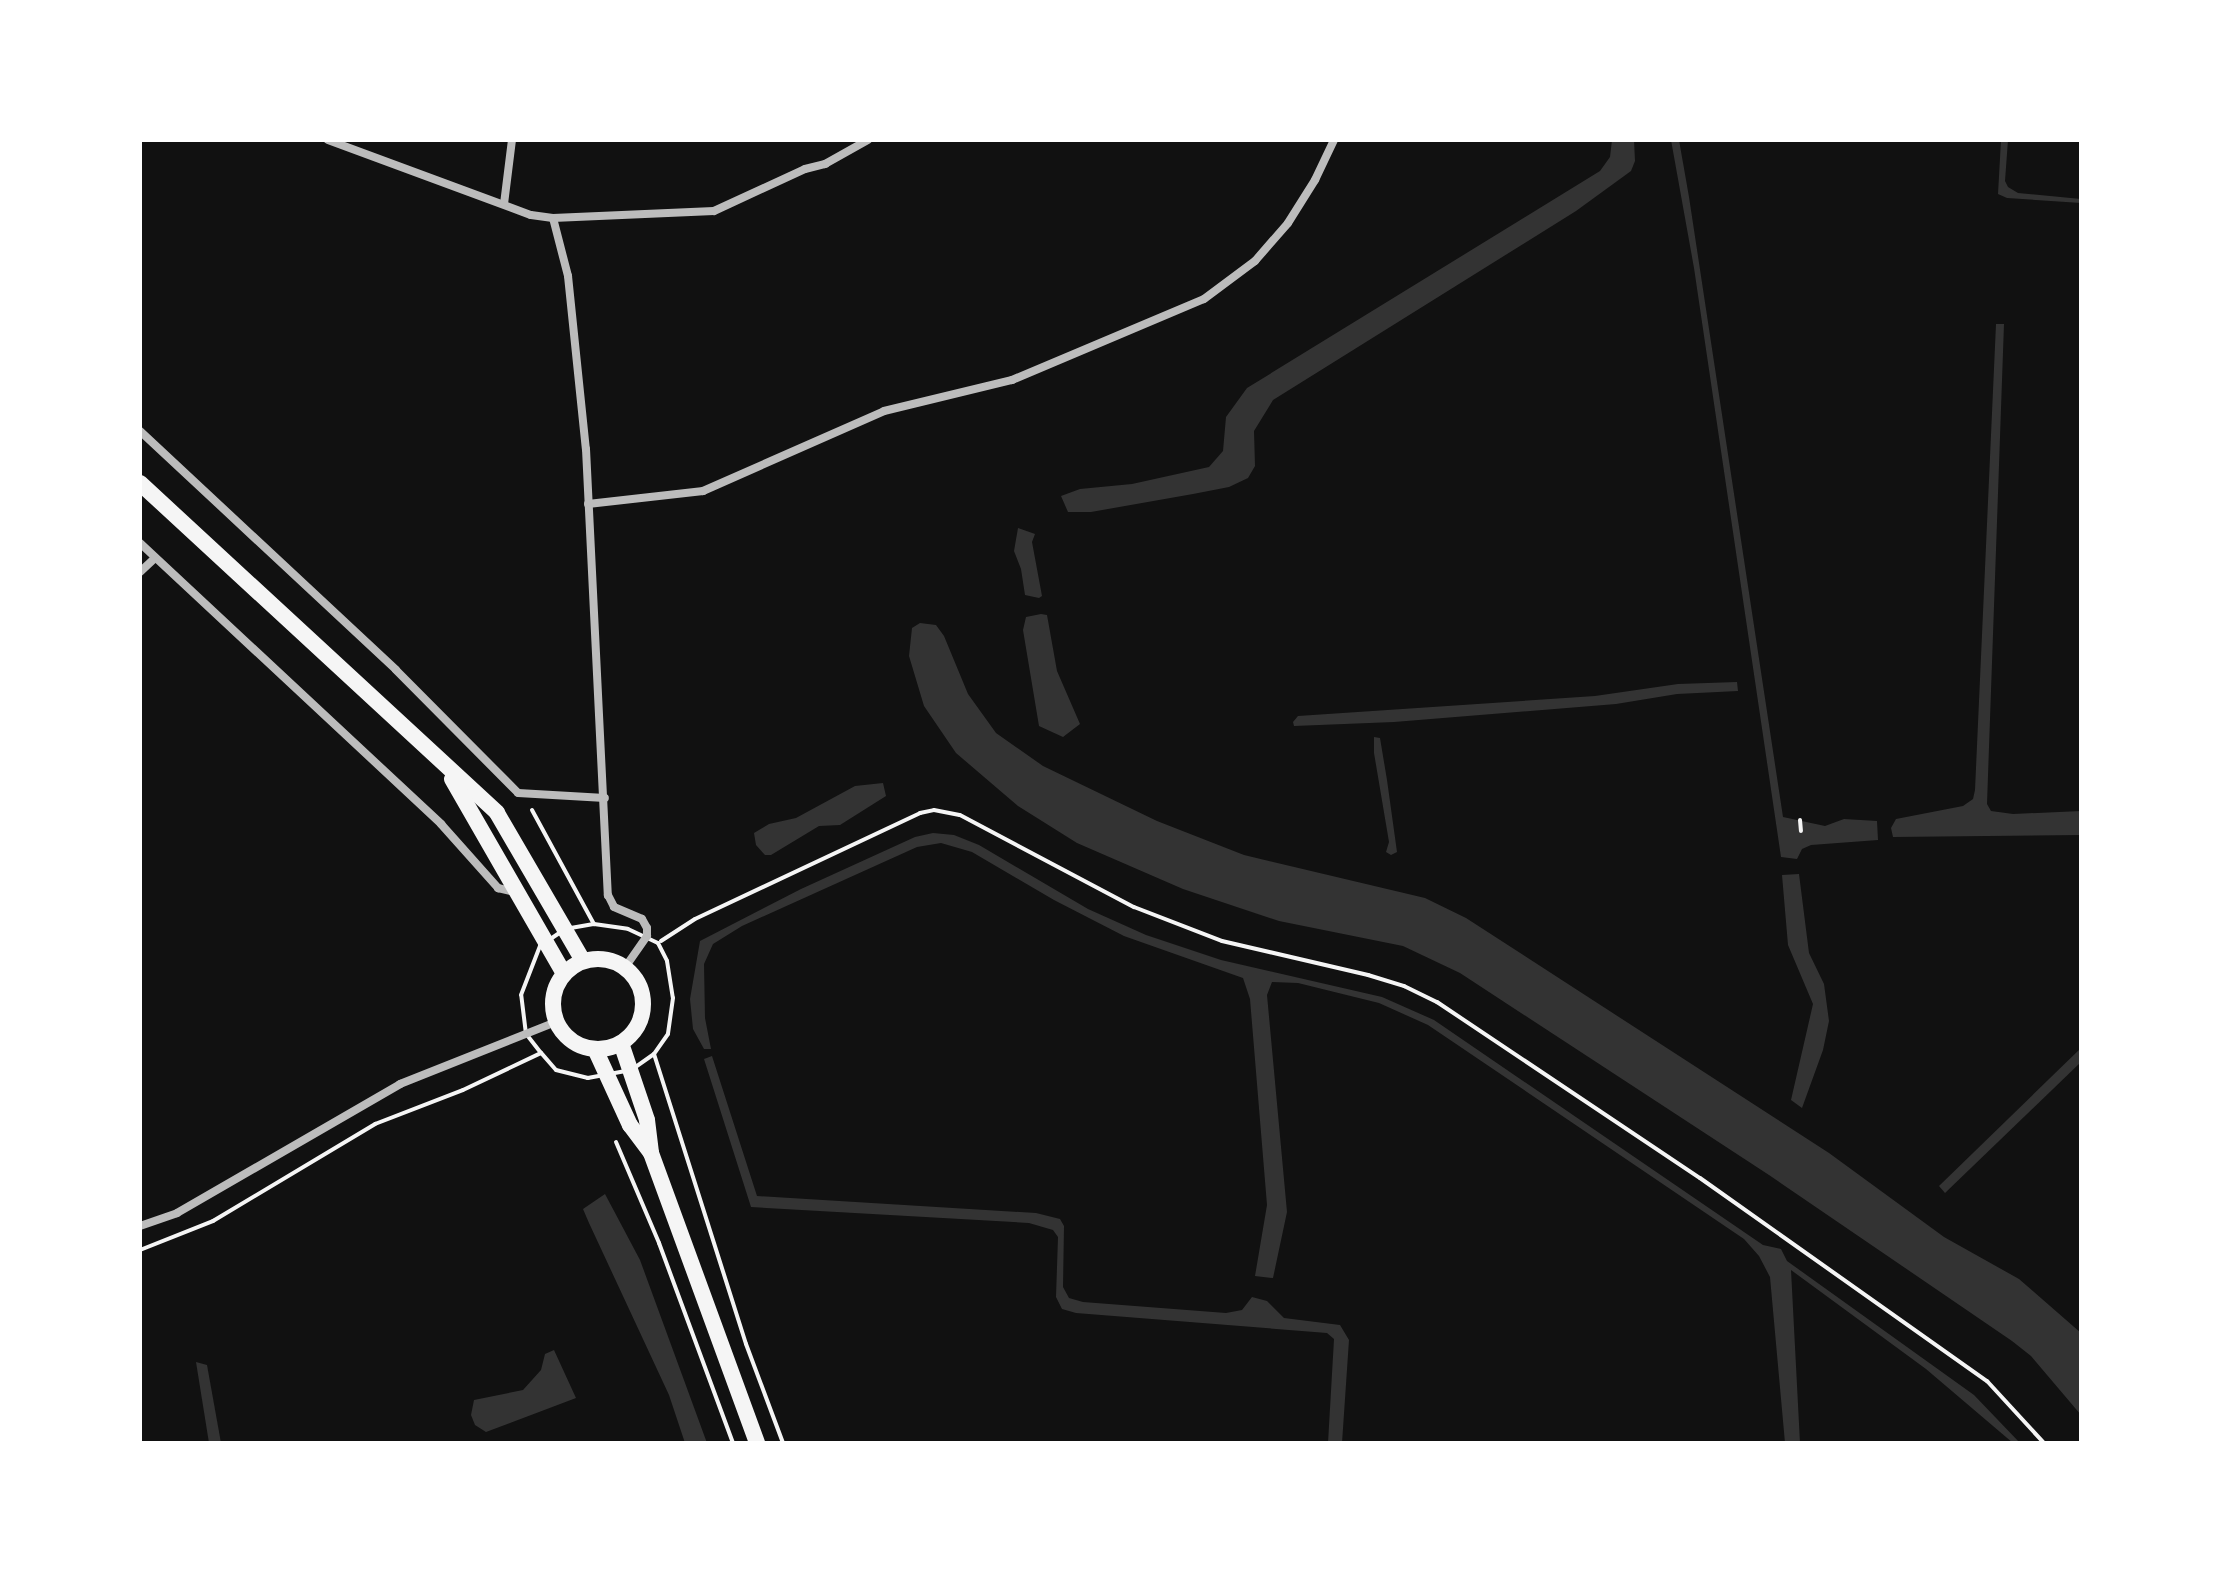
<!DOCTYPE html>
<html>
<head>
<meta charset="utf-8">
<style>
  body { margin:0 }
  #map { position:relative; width:2221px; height:1583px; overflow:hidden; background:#111; font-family:"Alegreya Sans",sans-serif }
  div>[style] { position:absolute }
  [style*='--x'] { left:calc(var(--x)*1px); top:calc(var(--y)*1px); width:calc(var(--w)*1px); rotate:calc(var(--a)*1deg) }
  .water>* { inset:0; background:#333 }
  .path>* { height:4px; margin:-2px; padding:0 2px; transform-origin:2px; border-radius:2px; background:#f5f5f5 }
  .minor>* { height:8px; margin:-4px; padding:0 4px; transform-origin:4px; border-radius:4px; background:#bcbcbc }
  .secondary>* { height:16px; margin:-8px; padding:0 8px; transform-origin:8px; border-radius:8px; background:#f5f5f5 }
  .secondary>.ring { margin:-8px; padding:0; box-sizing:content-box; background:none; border:16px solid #f5f5f5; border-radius:50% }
  span { translate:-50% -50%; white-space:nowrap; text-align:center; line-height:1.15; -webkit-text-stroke:8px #fff; paint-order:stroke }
  .frame { position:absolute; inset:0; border:142px solid #fff; pointer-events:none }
</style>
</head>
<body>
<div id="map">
  <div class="water">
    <div style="clip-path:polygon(1612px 140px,1634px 140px,1635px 161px,1631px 171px,1576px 211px,1273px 400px,1254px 431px,1255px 466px,1248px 478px,1229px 487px,1193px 494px,1091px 512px,1068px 512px,1061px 496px,1080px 489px,1132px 484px,1209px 467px,1223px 451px,1226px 417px,1247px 388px,1600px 171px,1610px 157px)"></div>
    <div style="clip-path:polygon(1671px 140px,1679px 140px,1689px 197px,1783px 817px,1825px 826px,1844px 819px,1877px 821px,1878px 840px,1811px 845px,1802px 849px,1797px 859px,1781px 857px,1694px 268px)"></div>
    <div style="clip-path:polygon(2001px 140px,2008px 140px,2005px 181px,2008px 187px,2018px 193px,2081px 199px,2081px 203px,2007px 198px,1998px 194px)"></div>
    <div style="clip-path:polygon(1996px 324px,2004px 324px,1987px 804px,1991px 811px,2013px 814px,2081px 811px,2081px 835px,1893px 837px,1891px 828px,1896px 819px,1963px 806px,1973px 799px,1975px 790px)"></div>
    <div style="clip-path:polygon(1018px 528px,1035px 534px,1032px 542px,1042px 596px,1039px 598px,1025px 595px,1021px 569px,1014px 551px)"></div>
    <div style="clip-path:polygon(1041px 614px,1047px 615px,1057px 671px,1080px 724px,1063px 737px,1039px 726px,1023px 630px,1026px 617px)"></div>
    <div style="clip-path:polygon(920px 623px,936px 625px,944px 636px,968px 694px,996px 733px,1043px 766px,1157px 821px,1244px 855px,1425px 898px,1466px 918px,1829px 1153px,1944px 1237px,2019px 1279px,2081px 1333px,2081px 1415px,2031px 1356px,2012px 1341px,1769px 1175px,1460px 973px,1403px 946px,1279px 921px,1183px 889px,1077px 843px,1018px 806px,956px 753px,924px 706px,909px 656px,912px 628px)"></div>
    <div style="clip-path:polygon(1737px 682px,1738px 691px,1677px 694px,1616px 704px,1394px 722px,1294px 726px,1293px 722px,1298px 716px,1595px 696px,1678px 684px)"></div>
    <div style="clip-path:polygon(1374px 737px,1380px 738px,1387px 780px,1397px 852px,1391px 855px,1386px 852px,1389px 842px,1374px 753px)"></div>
    <div style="clip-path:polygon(883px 783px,886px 796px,840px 825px,819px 826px,771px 855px,765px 855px,756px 845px,754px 833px,769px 824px,796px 818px,855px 786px)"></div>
    <div style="clip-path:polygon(933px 833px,954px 835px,979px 845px,1088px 909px,1146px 935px,1221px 960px,1382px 997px,1434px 1020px,1763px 1245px,1781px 1249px,1787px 1261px,1974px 1395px,2020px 1443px,2013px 1443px,1926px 1369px,1791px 1270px,1800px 1443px,1785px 1443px,1770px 1277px,1759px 1256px,1744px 1239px,1428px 1025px,1379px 1003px,1298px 983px,1272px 982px,1267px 995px,1287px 1212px,1273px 1278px,1255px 1276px,1267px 1205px,1250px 999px,1243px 978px,1124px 936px,1054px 900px,972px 852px,941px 843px,917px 847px,742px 926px,713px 944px,704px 964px,705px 1018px,711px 1049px,704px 1049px,693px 1029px,690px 999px,700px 941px,801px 889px,915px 837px)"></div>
    <div style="clip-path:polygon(1799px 874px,1809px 953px,1824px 984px,1829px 1021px,1823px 1050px,1802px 1108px,1791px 1100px,1813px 1004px,1788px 945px,1782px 875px)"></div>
    <div style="clip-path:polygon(2081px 1048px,2081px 1062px,1945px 1193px,1939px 1186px)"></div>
    <div style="clip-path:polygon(712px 1056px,757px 1196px,1036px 1213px,1060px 1219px,1064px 1226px,1063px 1287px,1069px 1298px,1083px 1302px,1226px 1313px,1242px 1310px,1252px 1297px,1267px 1301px,1284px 1318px,1340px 1325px,1349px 1340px,1342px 1443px,1328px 1443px,1334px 1339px,1327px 1333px,1076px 1313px,1062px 1309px,1056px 1297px,1058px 1237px,1053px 1230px,1029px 1223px,751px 1207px,704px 1059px)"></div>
    <div style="clip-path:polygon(605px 1194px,640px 1260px,707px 1443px,685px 1443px,669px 1395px,589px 1223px,583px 1209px)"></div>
    <div style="clip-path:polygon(554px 1350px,576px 1398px,486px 1432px,475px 1425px,471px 1415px,474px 1400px,523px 1390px,541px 1370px,545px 1354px)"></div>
    <div style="clip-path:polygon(196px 1362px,207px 1365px,221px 1443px,209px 1443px)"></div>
  </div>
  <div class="path">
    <div style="--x:532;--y:810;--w:130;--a:61.5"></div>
    <div style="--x:1800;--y:820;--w:11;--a:85"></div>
    <div style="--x:594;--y:924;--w:34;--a:8"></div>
    <div style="--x:628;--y:929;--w:33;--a:25"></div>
    <div style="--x:658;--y:943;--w:20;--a:63"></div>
    <div style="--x:667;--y:961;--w:37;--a:81"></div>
    <div style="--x:673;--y:998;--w:36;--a:98"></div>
    <div style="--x:668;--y:1034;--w:24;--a:125"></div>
    <div style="--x:654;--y:1054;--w:28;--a:145"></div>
    <div style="--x:631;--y:1070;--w:44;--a:169.5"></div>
    <div style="--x:588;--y:1078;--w:33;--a:-166"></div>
    <div style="--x:556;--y:1070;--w:23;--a:-131"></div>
    <div style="--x:541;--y:1053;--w:24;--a:-128"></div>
    <div style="--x:526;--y:1034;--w:39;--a:-97"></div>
    <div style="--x:521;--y:995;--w:53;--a:-68.8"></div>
    <div style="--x:540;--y:946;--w:30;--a:-34"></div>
    <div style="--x:565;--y:929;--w:29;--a:-10"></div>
    <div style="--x:661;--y:941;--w:40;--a:-32.9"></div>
    <div style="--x:695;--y:919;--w:249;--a:-25.2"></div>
    <div style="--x:920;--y:813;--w:14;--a:-12"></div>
    <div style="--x:934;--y:810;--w:26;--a:11"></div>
    <div style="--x:960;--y:815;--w:197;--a:27.9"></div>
    <div style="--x:1134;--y:907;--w:94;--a:21.1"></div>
    <div style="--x:1222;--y:941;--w:150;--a:13.1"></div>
    <div style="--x:1368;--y:975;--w:38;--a:17"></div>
    <div style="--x:1404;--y:986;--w:37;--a:26"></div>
    <div style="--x:1437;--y:1002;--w:316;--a:33.8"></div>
    <div style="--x:1700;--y:1178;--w:352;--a:35.3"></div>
    <div style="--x:1987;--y:1381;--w:84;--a:47.4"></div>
    <div style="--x:654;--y:1054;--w:304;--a:72.4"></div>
    <div style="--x:746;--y:1344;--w:106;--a:69.5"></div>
    <div style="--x:616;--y:1142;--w:110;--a:66.9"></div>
    <div style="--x:659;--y:1243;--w:213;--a:69.7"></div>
    <div style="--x:140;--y:1250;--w:79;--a:-21.7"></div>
    <div style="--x:213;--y:1221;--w:189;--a:-30.9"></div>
    <div style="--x:375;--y:1124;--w:94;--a:-21.1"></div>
    <div style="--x:463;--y:1090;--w:86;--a:-25.4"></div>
  </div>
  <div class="minor">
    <div style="--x:328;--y:140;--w:216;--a:20.3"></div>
    <div style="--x:531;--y:215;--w:22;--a:8"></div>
    <div style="--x:553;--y:218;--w:60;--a:75.5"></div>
    <div style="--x:568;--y:276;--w:174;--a:84.1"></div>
    <div style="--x:586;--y:449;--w:447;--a:87.2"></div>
    <div style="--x:608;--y:895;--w:13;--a:63"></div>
    <div style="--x:614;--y:907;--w:30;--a:23"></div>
    <div style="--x:642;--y:919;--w:10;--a:61"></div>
    <div style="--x:647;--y:928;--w:8;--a:90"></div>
    <div style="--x:647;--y:936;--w:39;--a:125"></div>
    <div style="--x:504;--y:204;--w:64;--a:-82.9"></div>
    <div style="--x:553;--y:218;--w:161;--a:-2.5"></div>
    <div style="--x:714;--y:211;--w:100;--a:-24.8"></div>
    <div style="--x:805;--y:169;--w:21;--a:-14"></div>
    <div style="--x:825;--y:164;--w:49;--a:-29.2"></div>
    <div style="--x:140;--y:431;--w:350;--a:43"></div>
    <div style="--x:396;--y:670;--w:173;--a:45.2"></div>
    <div style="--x:518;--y:793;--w:87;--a:3.3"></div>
    <div style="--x:588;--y:504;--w:116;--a:-6.4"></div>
    <div style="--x:703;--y:491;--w:198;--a:-23.8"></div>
    <div style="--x:884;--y:411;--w:132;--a:-13.6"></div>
    <div style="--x:1012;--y:380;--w:208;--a:-22.9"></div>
    <div style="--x:1204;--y:299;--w:64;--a:-36.7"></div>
    <div style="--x:1255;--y:261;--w:50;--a:-49"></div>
    <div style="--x:1288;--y:223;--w:51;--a:-57.9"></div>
    <div style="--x:1315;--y:180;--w:44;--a:-64.6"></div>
    <div style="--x:140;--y:543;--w:412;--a:43"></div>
    <div style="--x:441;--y:824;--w:86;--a:48.3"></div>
    <div style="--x:498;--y:888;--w:18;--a:13"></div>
    <div style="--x:140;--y:572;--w:19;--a:-43"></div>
    <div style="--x:140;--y:1226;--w:39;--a:-19"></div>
    <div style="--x:177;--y:1213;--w:258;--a:-30"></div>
    <div style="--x:400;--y:1084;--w:168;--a:-21.7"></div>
  </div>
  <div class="secondary">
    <div style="--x:140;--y:483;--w:486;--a:42.7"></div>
    <div style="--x:497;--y:813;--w:171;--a:59.8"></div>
    <div style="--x:452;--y:779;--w:225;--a:60.1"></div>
    <div class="ring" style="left:553px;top:959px;width:74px;height:74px"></div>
    <div style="--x:621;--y:1043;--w:81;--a:71.3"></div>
    <div style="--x:647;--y:1120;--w:33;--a:83"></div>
    <div style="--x:651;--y:1153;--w:309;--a:69.9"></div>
    <div style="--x:595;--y:1049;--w:84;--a:65.3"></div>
    <div style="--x:630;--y:1125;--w:34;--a:53"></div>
  </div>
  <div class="frame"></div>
</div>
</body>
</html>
